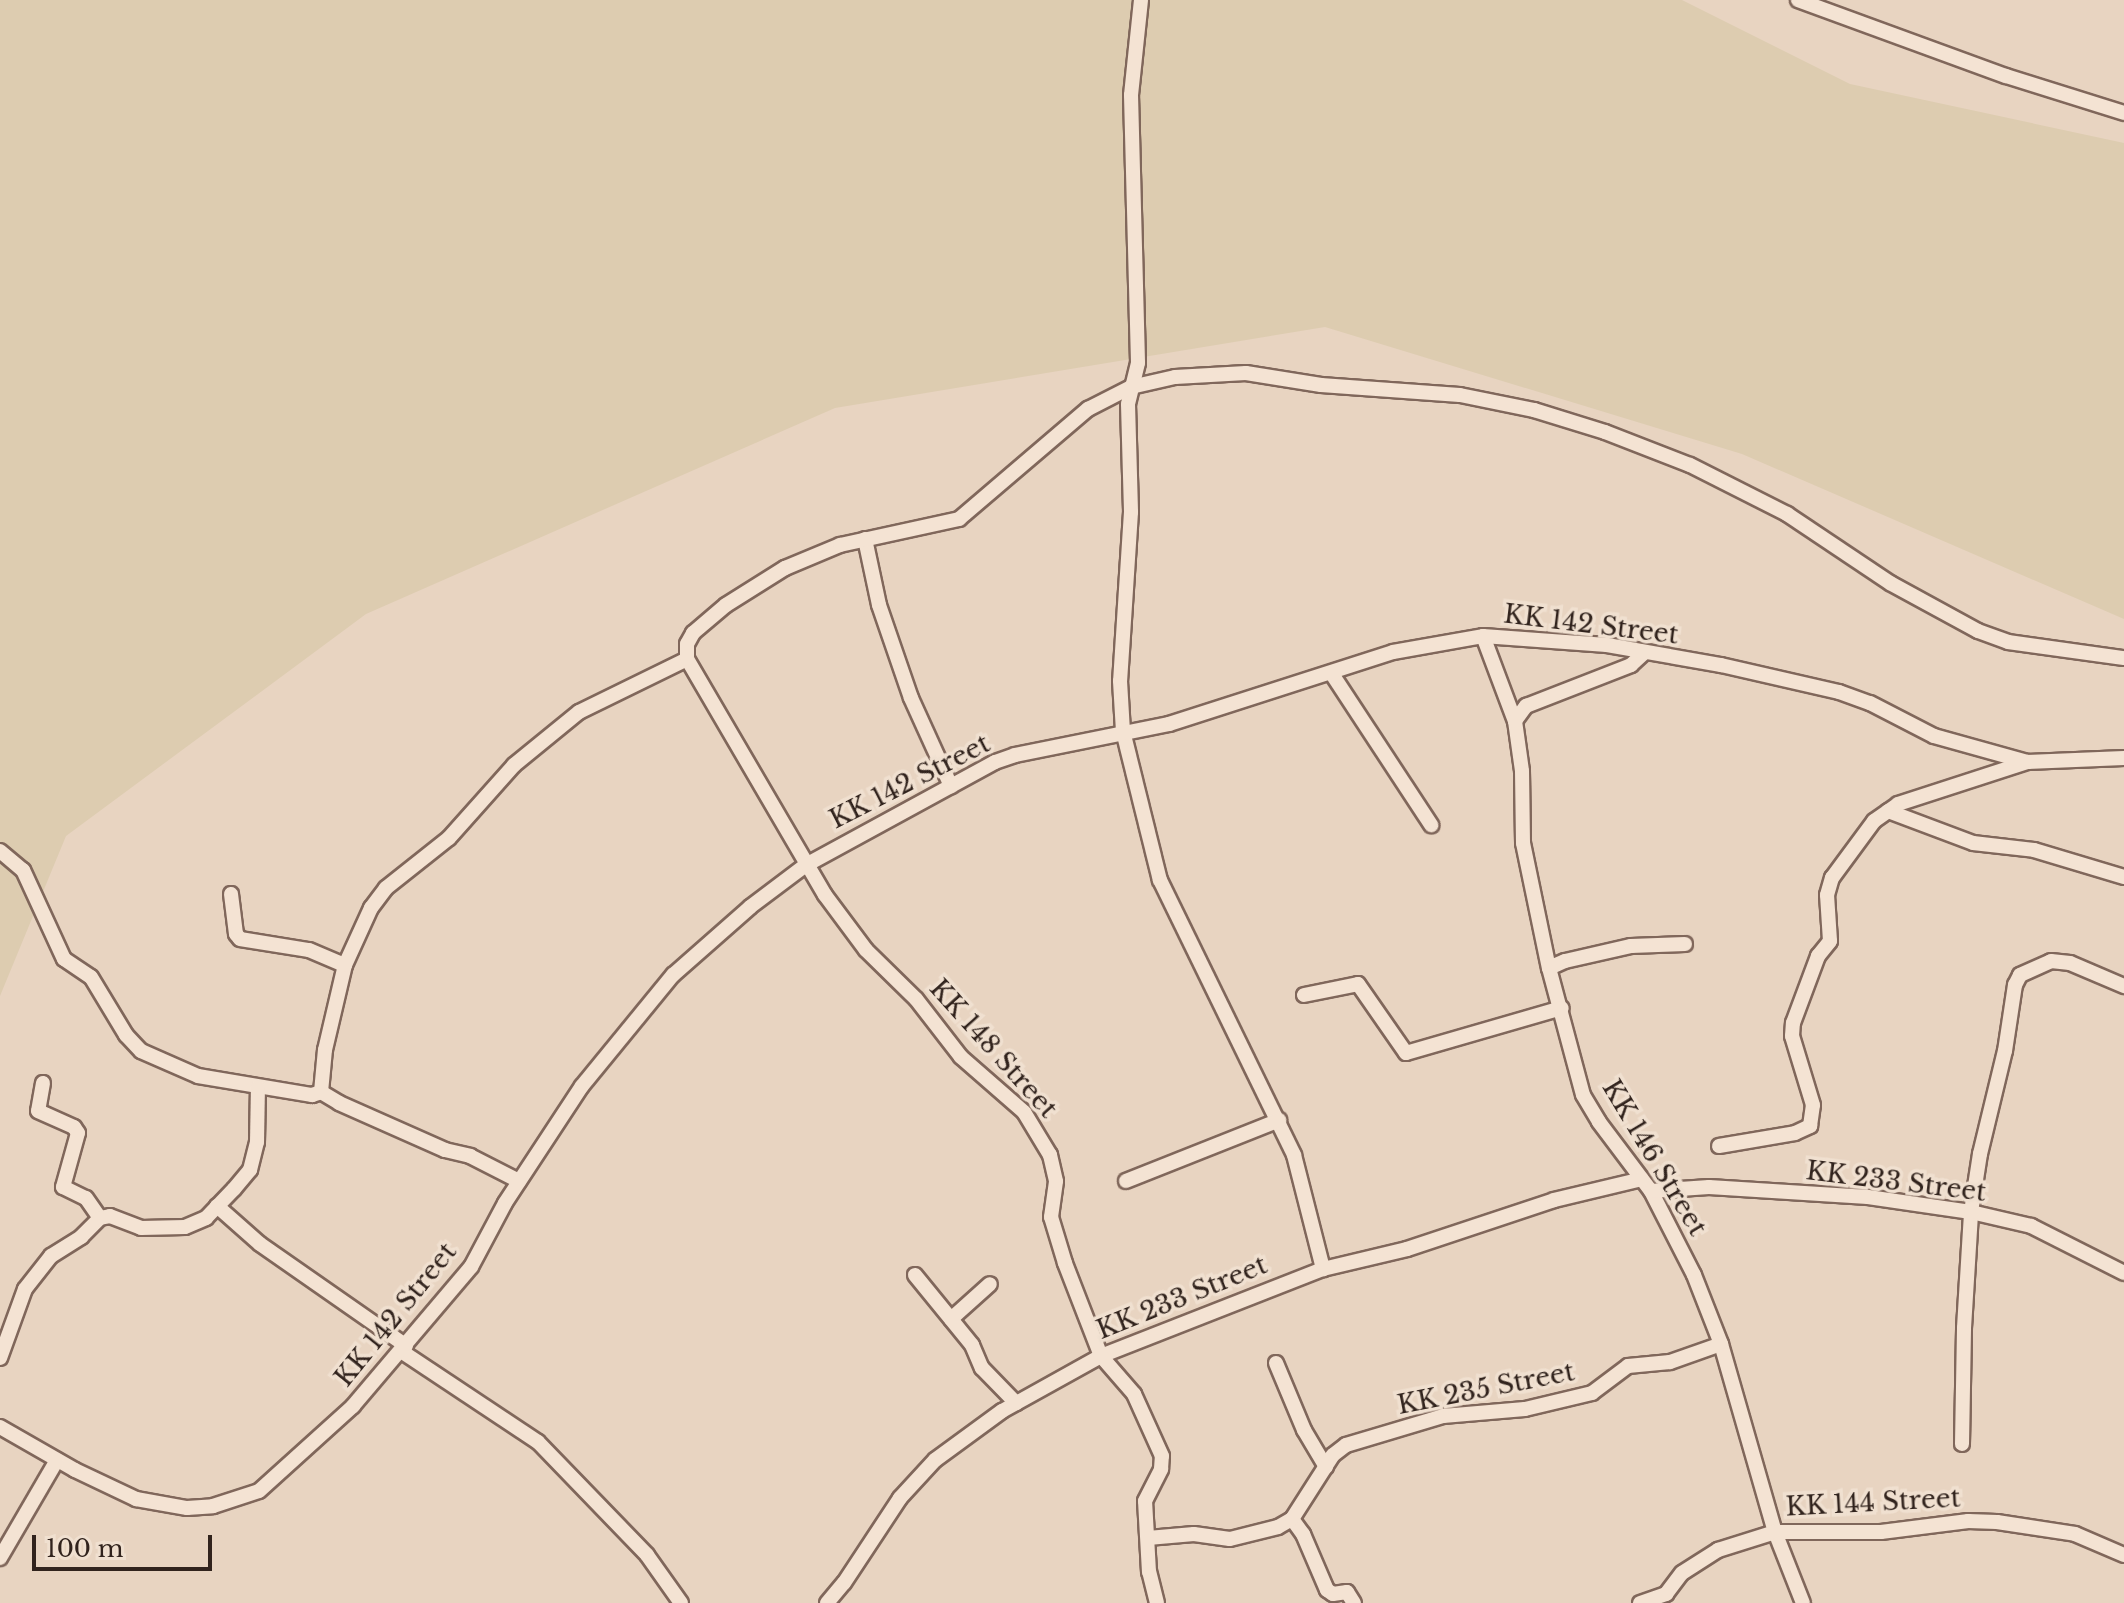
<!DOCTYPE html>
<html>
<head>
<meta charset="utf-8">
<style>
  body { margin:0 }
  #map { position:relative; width:2124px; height:1603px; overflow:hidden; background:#e8d4c1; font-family:"Libre Baskerville",serif }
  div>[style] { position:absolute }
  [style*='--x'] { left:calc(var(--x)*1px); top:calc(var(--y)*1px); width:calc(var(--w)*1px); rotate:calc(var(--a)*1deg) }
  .farmland>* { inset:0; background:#ddccb0 }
  .roads { filter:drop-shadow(2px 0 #80675b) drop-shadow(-2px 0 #80675b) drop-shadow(0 2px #80675b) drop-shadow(0 -2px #80675b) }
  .street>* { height:14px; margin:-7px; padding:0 7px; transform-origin:7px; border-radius:7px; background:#f4e3d3 }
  span { translate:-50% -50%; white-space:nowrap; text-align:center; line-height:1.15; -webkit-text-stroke:7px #f0e0d0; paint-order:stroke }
  .street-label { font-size:26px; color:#31231d }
  .scale { position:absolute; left:32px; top:1535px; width:180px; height:36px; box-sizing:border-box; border:4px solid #31231d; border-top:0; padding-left:10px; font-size:24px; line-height:28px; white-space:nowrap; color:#31231d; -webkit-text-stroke:6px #f0e0d0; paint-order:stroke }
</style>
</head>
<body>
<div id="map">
  <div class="farmland">
    <div style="clip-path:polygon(0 0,1682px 0,1850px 84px,2124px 143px,2124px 619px,1742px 454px,1325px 327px,835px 408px,366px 614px,66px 836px,0 996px)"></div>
  </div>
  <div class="roads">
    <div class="street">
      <div style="--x:1141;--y:0;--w:96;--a:96"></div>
      <div style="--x:1131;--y:95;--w:268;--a:88.5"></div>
      <div style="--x:1138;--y:363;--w:42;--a:103.7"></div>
      <div style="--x:1128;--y:404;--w:108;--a:88.4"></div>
      <div style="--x:1131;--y:512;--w:169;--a:93.7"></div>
      <div style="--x:1120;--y:681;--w:50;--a:86.6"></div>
      <div style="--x:1123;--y:731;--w:154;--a:76.1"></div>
      <div style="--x:1160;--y:880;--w:306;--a:64"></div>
      <div style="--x:1294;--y:1155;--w:118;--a:75.7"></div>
      <div style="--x:1798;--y:0;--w:221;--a:20.1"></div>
      <div style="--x:2006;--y:76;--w:124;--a:17.4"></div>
      <div style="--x:865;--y:539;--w:67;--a:78"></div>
      <div style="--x:879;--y:605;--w:98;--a:71"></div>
      <div style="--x:911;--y:698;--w:97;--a:65.6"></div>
      <div style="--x:1483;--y:636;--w:91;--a:69.4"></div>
      <div style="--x:1515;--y:721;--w:50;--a:82"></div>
      <div style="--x:1522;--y:771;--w:72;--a:89.2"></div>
      <div style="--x:1523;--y:843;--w:128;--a:78.3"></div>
      <div style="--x:1549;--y:968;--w:131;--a:75"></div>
      <div style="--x:1583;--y:1095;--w:31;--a:59"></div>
      <div style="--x:1599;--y:1122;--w:86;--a:53"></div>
      <div style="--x:1651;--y:1191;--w:94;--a:62.9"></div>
      <div style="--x:1694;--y:1275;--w:74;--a:68.6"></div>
      <div style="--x:1721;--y:1344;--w:196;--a:74"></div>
      <div style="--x:1775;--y:1532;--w:76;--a:68.5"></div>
      <div style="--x:1332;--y:674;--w:181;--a:56.7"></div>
      <div style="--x:1515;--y:721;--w:19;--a:-54"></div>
      <div style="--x:1526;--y:706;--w:113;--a:-21.3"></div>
      <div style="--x:1631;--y:665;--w:16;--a:-43"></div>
      <div style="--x:1888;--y:811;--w:91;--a:20.6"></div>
      <div style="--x:1973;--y:843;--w:61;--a:6.5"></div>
      <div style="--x:2034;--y:850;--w:94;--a:16.7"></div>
      <div style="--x:0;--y:851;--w:30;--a:40"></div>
      <div style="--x:23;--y:870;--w:98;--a:65.3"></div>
      <div style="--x:64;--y:959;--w:32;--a:34"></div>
      <div style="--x:91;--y:977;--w:68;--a:58.9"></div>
      <div style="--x:126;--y:1035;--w:22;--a:47"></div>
      <div style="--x:141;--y:1051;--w:62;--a:23.7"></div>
      <div style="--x:198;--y:1076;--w:116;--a:9.5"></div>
      <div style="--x:312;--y:1095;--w:9;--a:-18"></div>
      <div style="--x:321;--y:1092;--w:21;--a:31"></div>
      <div style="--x:339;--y:1103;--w:116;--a:23.9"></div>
      <div style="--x:445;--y:1150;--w:26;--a:13"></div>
      <div style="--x:470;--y:1156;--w:55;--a:27"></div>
      <div style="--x:231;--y:894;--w:40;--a:82.9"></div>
      <div style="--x:236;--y:934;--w:6;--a:51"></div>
      <div style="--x:240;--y:939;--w:70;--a:9.1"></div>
      <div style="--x:309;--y:950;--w:39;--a:23"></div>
      <div style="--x:1549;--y:968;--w:17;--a:-24"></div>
      <div style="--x:1565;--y:961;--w:68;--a:-12.8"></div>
      <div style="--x:1631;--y:946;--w:54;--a:-2.1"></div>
      <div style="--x:1304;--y:995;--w:55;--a:-11.5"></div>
      <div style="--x:1358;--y:984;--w:84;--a:55.2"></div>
      <div style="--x:1406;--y:1053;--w:162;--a:-16.1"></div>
      <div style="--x:43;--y:1083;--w:28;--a:100"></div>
      <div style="--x:38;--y:1111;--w:39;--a:24"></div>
      <div style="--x:74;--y:1127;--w:7;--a:56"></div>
      <div style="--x:78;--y:1133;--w:56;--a:105.5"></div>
      <div style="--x:63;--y:1187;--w:25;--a:26"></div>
      <div style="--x:86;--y:1198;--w:24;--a:55"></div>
      <div style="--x:321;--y:1092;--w:42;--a:-84.6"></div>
      <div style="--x:325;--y:1050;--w:87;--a:-76.8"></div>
      <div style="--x:345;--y:965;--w:63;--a:-65.5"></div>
      <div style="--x:371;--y:908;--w:25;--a:-53"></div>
      <div style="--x:386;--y:888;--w:80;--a:-38.4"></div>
      <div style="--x:449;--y:838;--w:98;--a:-48.3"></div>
      <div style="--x:514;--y:765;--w:84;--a:-39.2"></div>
      <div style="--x:579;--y:712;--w:120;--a:-26.1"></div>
      <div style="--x:1719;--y:1146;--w:77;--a:-9.7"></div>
      <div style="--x:1795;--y:1133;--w:17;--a:-25"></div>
      <div style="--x:1810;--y:1126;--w:21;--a:-82"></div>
      <div style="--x:1813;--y:1105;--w:72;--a:-106.9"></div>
      <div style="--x:1792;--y:1036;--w:13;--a:-86"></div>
      <div style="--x:1793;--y:1023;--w:72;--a:-69.5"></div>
      <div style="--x:1818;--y:956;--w:19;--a:-51"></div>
      <div style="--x:1830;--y:941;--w:46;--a:-93.7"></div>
      <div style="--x:1827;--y:895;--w:18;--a:-74"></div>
      <div style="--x:1832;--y:878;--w:71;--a:-53.6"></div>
      <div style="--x:1874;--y:821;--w:29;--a:-35"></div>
      <div style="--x:1898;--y:804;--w:136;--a:-18"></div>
      <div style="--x:1126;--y:1181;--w:165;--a:-21.7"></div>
      <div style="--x:1651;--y:1191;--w:58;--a:-3.9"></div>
      <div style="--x:1709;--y:1187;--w:159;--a:3.6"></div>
      <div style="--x:1868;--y:1197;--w:104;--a:8.3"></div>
      <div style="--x:1971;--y:1212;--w:62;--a:13.1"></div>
      <div style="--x:2031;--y:1226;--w:104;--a:26.8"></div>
      <div style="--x:217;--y:1206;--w:57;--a:41.5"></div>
      <div style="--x:260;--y:1244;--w:178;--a:34.9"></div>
      <div style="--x:915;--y:1275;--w:90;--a:50.8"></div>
      <div style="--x:972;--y:1345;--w:25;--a:67"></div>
      <div style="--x:982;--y:1368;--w:49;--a:45.8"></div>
      <div style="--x:951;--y:1319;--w:52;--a:-41.9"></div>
      <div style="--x:401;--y:1351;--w:164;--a:33.6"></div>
      <div style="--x:538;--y:1442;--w:157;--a:46"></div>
      <div style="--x:647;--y:1555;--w:59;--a:54.7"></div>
      <div style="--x:0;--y:1358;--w:73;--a:-70.1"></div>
      <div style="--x:25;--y:1289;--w:42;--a:-51.8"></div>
      <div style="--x:51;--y:1256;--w:36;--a:-32"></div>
      <div style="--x:81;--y:1237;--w:27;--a:-45"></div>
      <div style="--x:100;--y:1218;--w:10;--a:-11"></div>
      <div style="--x:110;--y:1216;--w:33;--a:21"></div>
      <div style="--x:141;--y:1228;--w:44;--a:-1.3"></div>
      <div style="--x:185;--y:1227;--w:23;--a:-23"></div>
      <div style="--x:206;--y:1218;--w:40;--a:-46"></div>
      <div style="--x:234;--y:1189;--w:25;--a:-50"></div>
      <div style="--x:250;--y:1170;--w:29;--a:-76"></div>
      <div style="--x:257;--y:1142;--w:55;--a:-89"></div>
      <div style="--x:1276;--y:1363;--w:73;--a:67.3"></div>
      <div style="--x:1304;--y:1430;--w:43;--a:59.3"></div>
      <div style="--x:0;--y:1427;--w:86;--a:29.8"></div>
      <div style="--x:75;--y:1470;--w:68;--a:25.4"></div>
      <div style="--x:136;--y:1499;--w:52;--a:10"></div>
      <div style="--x:187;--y:1508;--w:26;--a:-4"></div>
      <div style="--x:213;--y:1506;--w:48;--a:-18.1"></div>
      <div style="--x:259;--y:1491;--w:127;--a:-42.1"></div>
      <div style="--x:353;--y:1406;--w:182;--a:-49.7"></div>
      <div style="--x:471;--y:1267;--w:72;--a:-62"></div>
      <div style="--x:505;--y:1203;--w:140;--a:-56.7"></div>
      <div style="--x:582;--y:1086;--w:144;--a:-50.7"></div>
      <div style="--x:673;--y:975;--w:103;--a:-41.4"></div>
      <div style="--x:750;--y:907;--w:70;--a:-36.9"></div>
      <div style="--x:806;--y:865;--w:215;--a:-28.6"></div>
      <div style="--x:995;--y:762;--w:21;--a:-19"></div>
      <div style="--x:1015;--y:755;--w:157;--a:-11.4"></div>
      <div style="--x:1169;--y:724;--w:235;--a:-17.8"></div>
      <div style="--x:1393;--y:652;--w:91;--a:-10.1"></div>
      <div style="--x:1483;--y:636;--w:124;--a:4.2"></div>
      <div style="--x:1607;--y:645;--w:116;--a:10"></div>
      <div style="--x:1721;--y:665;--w:121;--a:12.9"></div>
      <div style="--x:1839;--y:692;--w:33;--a:20"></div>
      <div style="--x:1870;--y:703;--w:72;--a:27.3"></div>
      <div style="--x:1934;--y:736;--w:97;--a:15.6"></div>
      <div style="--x:2027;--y:762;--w:97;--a:-2.4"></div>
      <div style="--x:1962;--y:1444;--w:116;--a:-89"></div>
      <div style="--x:1964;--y:1328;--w:116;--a:-86.5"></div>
      <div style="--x:1971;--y:1212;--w:59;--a:-81.2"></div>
      <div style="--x:1980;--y:1154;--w:106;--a:-76.4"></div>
      <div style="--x:2005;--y:1051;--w:67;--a:-81.4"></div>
      <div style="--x:2015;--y:985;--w:11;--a:-63"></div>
      <div style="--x:2020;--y:975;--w:34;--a:-24"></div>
      <div style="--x:2051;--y:961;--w:19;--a:6"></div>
      <div style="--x:2070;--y:963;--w:59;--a:23.1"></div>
      <div style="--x:1292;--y:1519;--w:19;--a:54"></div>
      <div style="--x:1303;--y:1534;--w:61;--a:66.8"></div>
      <div style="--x:1327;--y:1590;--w:7;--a:34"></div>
      <div style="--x:1333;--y:1594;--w:14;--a:-8"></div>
      <div style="--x:1347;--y:1592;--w:13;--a:58"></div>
      <div style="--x:1148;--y:1538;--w:46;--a:-5"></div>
      <div style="--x:1194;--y:1534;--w:36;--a:8"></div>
      <div style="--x:1230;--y:1539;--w:49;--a:-14"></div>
      <div style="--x:1278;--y:1527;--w:16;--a:-30"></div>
      <div style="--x:1292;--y:1519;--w:76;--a:-57.4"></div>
      <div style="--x:1333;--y:1455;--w:16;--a:-38"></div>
      <div style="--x:1346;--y:1445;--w:101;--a:-16.6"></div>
      <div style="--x:1443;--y:1416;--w:82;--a:-4.9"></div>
      <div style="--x:1525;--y:1409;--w:69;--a:-13.4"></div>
      <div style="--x:1592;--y:1393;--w:45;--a:-36.9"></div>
      <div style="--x:1628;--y:1366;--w:42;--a:-5.4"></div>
      <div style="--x:1670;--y:1362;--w:54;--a:-19.4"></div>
      <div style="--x:0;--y:1558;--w:113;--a:-59.8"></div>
      <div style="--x:827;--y:1603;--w:26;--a:-50"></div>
      <div style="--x:844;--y:1583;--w:102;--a:-56.6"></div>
      <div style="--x:900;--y:1498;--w:52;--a:-47.4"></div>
      <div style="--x:935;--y:1460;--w:83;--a:-36.2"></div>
      <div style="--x:1002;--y:1411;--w:113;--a:-29.1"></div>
      <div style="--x:1101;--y:1356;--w:238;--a:-21.4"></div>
      <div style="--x:1323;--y:1269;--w:86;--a:-13.4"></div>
      <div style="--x:1407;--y:1249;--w:155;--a:-18.4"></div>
      <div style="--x:1554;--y:1200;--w:90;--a:-13.4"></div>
      <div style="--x:1157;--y:1603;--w:32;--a:-104"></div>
      <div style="--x:1149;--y:1572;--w:71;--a:-93.2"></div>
      <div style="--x:1145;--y:1501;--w:36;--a:-63"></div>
      <div style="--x:1161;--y:1469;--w:13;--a:-86"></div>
      <div style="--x:1162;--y:1456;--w:68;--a:-114.3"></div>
      <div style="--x:1134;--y:1394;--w:50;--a:-131"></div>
      <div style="--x:1101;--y:1356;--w:100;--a:-111.2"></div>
      <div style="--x:1065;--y:1263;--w:48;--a:-106.9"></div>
      <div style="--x:1051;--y:1217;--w:36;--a:-82"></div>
      <div style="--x:1056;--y:1181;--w:27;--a:-103"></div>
      <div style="--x:1050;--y:1155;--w:50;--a:-121.2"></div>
      <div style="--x:1024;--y:1112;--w:84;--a:-138.9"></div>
      <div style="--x:961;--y:1057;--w:73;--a:-127.8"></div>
      <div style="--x:916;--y:999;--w:70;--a:-135.6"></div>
      <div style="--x:866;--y:950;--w:69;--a:-126.7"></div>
      <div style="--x:825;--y:895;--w:273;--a:-120.3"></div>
      <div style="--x:687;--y:659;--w:15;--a:-90"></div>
      <div style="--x:687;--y:644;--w:13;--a:-61"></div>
      <div style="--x:693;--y:633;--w:43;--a:-40.3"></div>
      <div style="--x:726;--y:605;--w:70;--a:-32.1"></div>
      <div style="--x:785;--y:568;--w:60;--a:-22.7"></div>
      <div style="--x:840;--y:545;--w:122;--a:-12.3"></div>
      <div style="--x:959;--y:519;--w:170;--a:-40.5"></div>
      <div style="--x:1088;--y:409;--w:48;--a:-27.1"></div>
      <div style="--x:1131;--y:387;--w:45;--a:-12.8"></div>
      <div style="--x:1175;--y:377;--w:71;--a:-3.2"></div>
      <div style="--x:1246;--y:373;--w:76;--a:9.1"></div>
      <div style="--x:1321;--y:385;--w:139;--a:4.1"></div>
      <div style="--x:1460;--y:395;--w:76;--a:11.5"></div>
      <div style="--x:1534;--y:410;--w:74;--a:17.2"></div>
      <div style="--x:1605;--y:432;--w:91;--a:21.2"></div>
      <div style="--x:1690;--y:465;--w:109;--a:26.8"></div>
      <div style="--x:1787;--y:514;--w:124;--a:33.8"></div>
      <div style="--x:1890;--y:583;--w:100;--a:28.6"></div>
      <div style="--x:1978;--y:631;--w:32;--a:20"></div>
      <div style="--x:2008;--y:642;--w:117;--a:7.9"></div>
      <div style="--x:1640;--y:1603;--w:28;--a:-19"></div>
      <div style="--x:1666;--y:1594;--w:26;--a:-53"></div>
      <div style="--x:1682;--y:1573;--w:43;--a:-32.6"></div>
      <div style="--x:1718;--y:1550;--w:60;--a:-17.5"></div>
      <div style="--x:1775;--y:1532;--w:106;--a:0"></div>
      <div style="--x:1881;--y:1532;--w:88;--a:-7.2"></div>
      <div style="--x:1968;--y:1521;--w:29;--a:2"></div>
      <div style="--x:1997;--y:1522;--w:79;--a:8.7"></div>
      <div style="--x:2075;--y:1534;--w:53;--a:23.2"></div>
    </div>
  </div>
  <div class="street-label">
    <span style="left:1591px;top:625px;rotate:7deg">KK 142 Street</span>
    <span style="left:910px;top:782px;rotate:-27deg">KK 142 Street</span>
    <span style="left:993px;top:1049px;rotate:48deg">KK 148 Street</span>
    <span style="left:1654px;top:1158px;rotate:59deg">KK 146 Street</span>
    <span style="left:1896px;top:1182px;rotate:7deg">KK 233 Street</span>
    <span style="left:1182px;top:1298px;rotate:-22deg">KK 233 Street</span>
    <span style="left:396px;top:1315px;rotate:-51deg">KK 142 Street</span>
    <span style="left:1486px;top:1389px;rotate:-11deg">KK 235 Street</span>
    <span style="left:1873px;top:1503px;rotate:-3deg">KK 144 Street</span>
  </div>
  <div class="scale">100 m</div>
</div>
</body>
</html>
